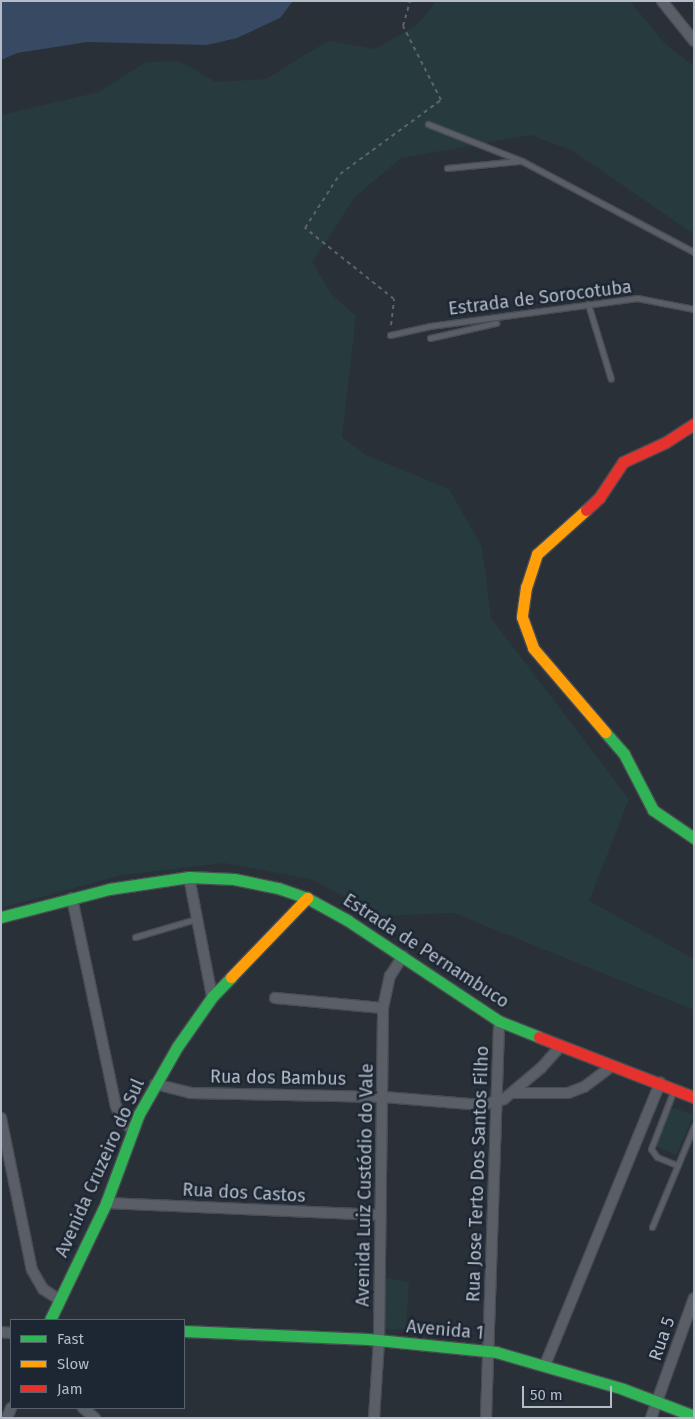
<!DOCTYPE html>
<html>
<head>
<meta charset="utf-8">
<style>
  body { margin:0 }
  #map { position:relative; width:695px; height:1419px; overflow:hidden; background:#2a3038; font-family:"Fira Sans",sans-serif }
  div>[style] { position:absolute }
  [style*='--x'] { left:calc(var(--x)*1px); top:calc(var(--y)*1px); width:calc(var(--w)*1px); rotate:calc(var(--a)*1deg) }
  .green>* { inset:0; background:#273a3e }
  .water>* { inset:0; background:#384963 }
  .path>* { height:2px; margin-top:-1px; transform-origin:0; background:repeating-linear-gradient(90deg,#5d636a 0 4px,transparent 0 8px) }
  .roads { filter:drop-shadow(1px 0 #484c53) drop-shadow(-1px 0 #484c53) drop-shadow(0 1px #484c53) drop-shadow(0 -1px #484c53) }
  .lane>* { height:5px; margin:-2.5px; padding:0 2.5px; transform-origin:2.5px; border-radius:2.5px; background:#5a5e66 }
  .street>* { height:10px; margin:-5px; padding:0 5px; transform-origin:5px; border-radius:5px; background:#5a5e66 }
  .fast>* { height:11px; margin:-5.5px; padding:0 5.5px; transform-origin:5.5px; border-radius:5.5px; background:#30b455 }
  .slow>* { height:11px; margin:-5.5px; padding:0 5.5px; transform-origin:5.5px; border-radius:5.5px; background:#ff9f0a }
  .jam>* { height:11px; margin:-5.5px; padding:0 5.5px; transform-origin:5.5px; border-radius:5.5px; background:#e5322d }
  span { translate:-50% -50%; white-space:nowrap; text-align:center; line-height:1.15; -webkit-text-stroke:5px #1d2633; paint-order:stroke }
  .street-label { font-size:18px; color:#b4bcc9 }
  .frame { position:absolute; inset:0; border:2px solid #b4bcc9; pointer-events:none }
  .legend { position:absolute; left:10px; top:1319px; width:175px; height:90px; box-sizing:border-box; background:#1d2633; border:1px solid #59626f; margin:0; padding:6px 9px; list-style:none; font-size:15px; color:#b4bcc9 }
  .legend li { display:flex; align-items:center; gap:10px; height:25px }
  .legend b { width:25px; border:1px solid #59626f }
  .scale { position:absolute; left:522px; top:1386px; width:90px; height:22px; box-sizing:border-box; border:2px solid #b4bcc9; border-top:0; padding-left:6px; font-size:15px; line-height:18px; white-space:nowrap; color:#b4bcc9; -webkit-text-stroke:4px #1d2633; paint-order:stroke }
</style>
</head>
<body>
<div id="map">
  <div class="green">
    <div style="clip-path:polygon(436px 1px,630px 1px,666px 45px,694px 66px,694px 234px,571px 150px,531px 135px,401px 158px,355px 197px,312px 262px,332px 295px,356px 316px,342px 437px,366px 455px,449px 489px,482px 547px,491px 618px,629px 799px,589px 901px,694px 959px,694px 1010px,454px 913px,380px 916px,311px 879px,224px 863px,122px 875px,1px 908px,1px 115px,99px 92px,146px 62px,179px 61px,216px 82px,266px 79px,328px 41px,375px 49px,418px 24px)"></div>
    <div style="clip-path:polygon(668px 1106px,694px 1115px,676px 1155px,654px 1145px)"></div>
    <div style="clip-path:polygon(381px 1277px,409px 1282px,406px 1329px,379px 1329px)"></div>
  </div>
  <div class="water">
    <div style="clip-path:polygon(1px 1px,293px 1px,280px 18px,237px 38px,207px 45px,87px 42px,17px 53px,1px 60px)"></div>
  </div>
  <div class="path">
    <div style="--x:391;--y:325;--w:26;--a:-83"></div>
    <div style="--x:394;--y:299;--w:114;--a:-141.4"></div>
    <div style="--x:305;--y:228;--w:64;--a:-57.1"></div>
    <div style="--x:340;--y:174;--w:125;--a:-36.2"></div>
    <div style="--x:441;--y:100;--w:83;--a:-117.2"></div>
    <div style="--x:403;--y:26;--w:26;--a:-74"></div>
  </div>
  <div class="roads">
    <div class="lane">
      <div style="--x:428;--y:124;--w:101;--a:21.5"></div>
      <div style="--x:522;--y:161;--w:195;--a:27.9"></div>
      <div style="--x:447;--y:168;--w:72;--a:-5.6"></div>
      <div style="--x:588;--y:304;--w:78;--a:73"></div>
      <div style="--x:390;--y:335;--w:41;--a:-12.7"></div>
      <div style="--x:430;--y:326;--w:209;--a:-7.7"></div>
      <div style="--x:637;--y:298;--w:58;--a:10.9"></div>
      <div style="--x:430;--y:338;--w:68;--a:-12.8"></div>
      <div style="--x:135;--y:937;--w:64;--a:-16.4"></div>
      <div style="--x:673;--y:1092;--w:61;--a:111.1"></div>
      <div style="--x:651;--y:1149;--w:10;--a:53"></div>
      <div style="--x:657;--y:1157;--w:22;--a:22"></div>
      <div style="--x:652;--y:1227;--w:109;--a:-67.4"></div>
    </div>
    <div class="street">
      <div style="--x:662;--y:1;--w:51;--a:51.3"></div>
      <div style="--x:189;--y:877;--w:122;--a:79.1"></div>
      <div style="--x:72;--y:898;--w:213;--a:78.1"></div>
      <div style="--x:116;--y:1106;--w:12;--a:70"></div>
      <div style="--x:120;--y:1117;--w:18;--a:47"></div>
      <div style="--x:275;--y:998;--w:108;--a:5.3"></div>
      <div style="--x:155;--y:1084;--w:36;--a:14"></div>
      <div style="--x:190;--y:1093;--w:194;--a:1.2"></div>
      <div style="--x:384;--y:1097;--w:98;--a:4.7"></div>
      <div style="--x:482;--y:1105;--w:23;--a:-15"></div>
      <div style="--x:504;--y:1099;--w:48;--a:-40"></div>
      <div style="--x:541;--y:1068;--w:28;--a:-48"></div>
      <div style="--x:512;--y:1093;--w:56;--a:0"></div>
      <div style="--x:568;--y:1093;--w:17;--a:-21"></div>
      <div style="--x:584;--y:1087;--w:35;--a:-37"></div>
      <div style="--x:1;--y:1118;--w:155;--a:78.5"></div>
      <div style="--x:32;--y:1270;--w:22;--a:60"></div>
      <div style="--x:43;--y:1289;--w:20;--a:33"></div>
      <div style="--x:106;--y:1203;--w:275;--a:2.5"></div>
      <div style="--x:1;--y:1332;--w:10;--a:6"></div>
      <div style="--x:545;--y:1365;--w:305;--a:-67.8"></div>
      <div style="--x:83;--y:1408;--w:16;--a:40"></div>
      <div style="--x:7;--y:1418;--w:11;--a:-68"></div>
      <div style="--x:374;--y:1418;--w:77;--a:-86.3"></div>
      <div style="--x:379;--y:1341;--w:333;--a:-89.3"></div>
      <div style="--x:383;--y:1008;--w:33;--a:-78"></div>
      <div style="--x:390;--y:976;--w:24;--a:-57"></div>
      <div style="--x:486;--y:1418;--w:397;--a:-88.1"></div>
      <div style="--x:651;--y:1418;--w:127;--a:-70.3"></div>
    </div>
    <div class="fast">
      <div style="--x:605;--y:732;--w:29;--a:49"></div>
      <div style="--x:624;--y:754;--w:63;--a:62.6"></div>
      <div style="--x:653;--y:810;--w:50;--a:34.3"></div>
      <div style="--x:1;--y:917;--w:112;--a:-14.5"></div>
      <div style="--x:109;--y:889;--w:81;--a:-8.5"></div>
      <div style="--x:189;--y:877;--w:45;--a:2.5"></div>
      <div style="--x:234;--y:879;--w:45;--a:11.6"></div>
      <div style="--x:278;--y:888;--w:31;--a:19"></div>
      <div style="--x:307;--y:898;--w:46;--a:28.8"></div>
      <div style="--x:347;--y:920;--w:182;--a:33.6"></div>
      <div style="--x:499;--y:1021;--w:43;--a:21.8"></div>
      <div style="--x:50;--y:1320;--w:130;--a:-64.4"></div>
      <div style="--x:106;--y:1203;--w:95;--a:-69.7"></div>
      <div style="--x:139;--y:1114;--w:77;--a:-60.4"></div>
      <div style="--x:177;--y:1047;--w:61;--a:-55"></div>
      <div style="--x:212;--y:997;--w:28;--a:-46"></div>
      <div style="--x:184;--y:1331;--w:184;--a:2.5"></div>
      <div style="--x:368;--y:1339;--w:129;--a:5.8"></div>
      <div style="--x:496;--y:1352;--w:132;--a:16.2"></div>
      <div style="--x:623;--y:1389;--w:76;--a:20.8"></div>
    </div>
    <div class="slow">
      <div style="--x:586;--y:510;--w:66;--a:138.1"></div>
      <div style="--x:537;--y:554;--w:35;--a:108"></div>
      <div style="--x:526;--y:587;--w:30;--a:98"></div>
      <div style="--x:522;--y:617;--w:33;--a:70"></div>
      <div style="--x:533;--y:648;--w:111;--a:49.4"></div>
      <div style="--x:231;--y:977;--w:110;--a:-46.1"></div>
    </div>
    <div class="jam">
      <div style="--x:586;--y:510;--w:18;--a:-43"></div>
      <div style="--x:599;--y:498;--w:43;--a:-56.3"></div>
      <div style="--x:623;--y:462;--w:47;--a:-24.9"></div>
      <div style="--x:666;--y:442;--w:33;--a:-33"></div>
      <div style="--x:539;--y:1037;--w:166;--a:21.2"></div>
    </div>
  </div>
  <div class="street-label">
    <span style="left:540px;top:298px;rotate:-7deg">Estrada de Sorocotuba</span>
    <span style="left:426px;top:951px;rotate:33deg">Estrada de Pernambuco</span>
    <span style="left:278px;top:1078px;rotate:1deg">Rua dos Bambus</span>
    <span style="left:100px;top:1168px;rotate:-66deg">Avenida Cruzeiro do Sul</span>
    <span style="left:478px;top:1174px;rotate:-88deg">Rua Jose Terto Dos Santos Filho</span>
    <span style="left:365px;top:1185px;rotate:-89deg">Avenida Luiz Custódio do Vale</span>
    <span style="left:244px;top:1193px;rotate:3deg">Rua dos Castos</span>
    <span style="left:445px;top:1330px;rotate:5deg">Avenida 1</span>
    <span style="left:662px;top:1339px;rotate:-71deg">Rua 5</span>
  </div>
  <div class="frame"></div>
  <ul class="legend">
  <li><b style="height:6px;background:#30b455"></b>Fast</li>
  <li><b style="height:6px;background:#ff9f0a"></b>Slow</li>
  <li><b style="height:6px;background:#e5322d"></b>Jam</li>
  </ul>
  <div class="scale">50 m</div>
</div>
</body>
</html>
